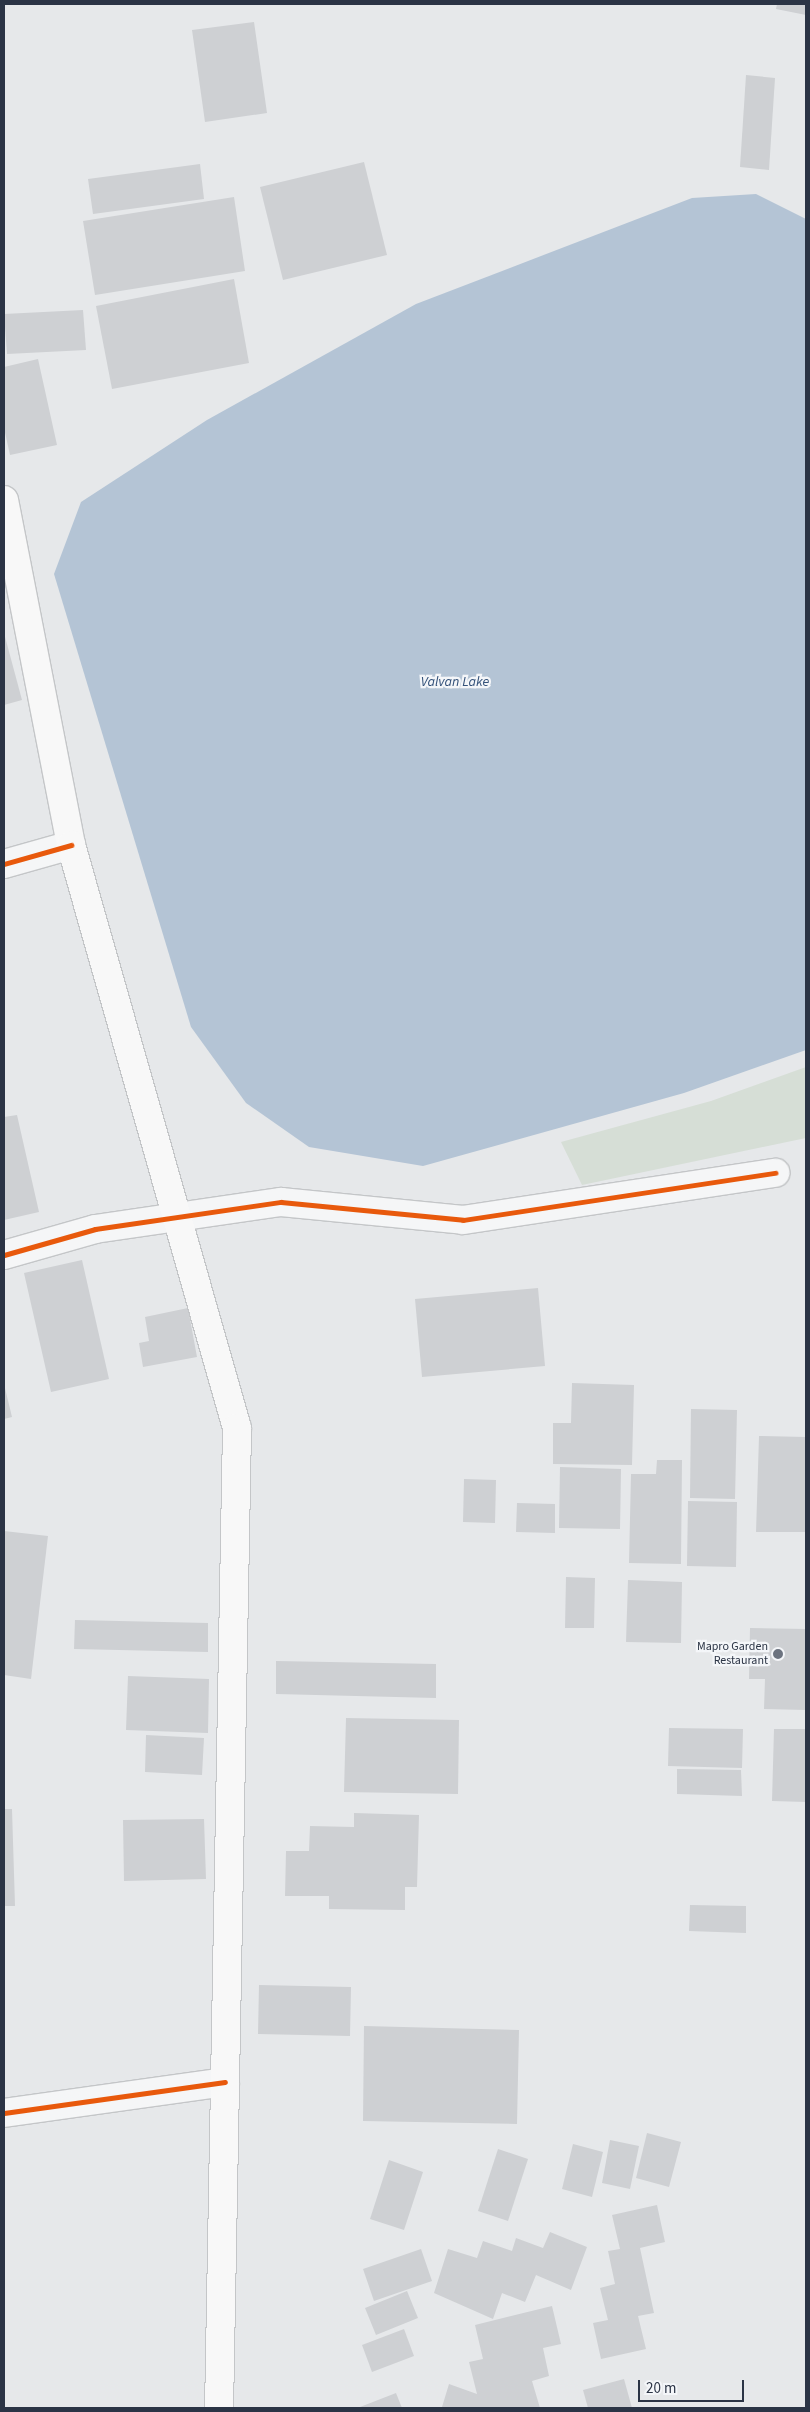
<!DOCTYPE html>
<html>
<head>
<meta charset="utf-8">
<style>
  body { margin:0 }
  #map { position:relative; width:810px; height:2412px; overflow:hidden; background:#e6e8ea; font-family:"Source Sans 3",sans-serif }
  div>[style] { position:absolute }
  [style*='--x'] { left:calc(var(--x)*1px); top:calc(var(--y)*1px); width:calc(var(--w)*1px); rotate:calc(var(--a)*1deg) }
  .green>* { inset:0; background:#d6ded6 }
  .water>* { inset:0; background:#b4c4d5 }
  .building>* { inset:0; background:#ced0d3 }
  .roads { filter:drop-shadow(1px 0 #c4c6c8) drop-shadow(-1px 0 #c4c6c8) drop-shadow(0 1px #c4c6c8) drop-shadow(0 -1px #c4c6c8) }
  .minor>* { height:28px; margin:-14px; padding:0 14px; transform-origin:14px; border-radius:14px; background:#f5f6f7 }
  .tertiary>* { height:28px; margin:-14px; padding:0 14px; transform-origin:14px; border-radius:14px; background:#f5f6f7 }
  .secondary>* { height:28px; margin:-14px; padding:0 14px; transform-origin:14px; border-radius:14px; background:#f8f8f8 }
  .cycleway>* { height:5px; margin:-2.5px; padding:0 2.5px; transform-origin:2.5px; border-radius:2.5px; background:#e8590c }
  .dots>* { width:14px; height:14px; translate:-50% -50%; box-sizing:border-box; border:2px solid #f4f6f9; border-radius:50% }
  span { translate:-50% -50%; white-space:nowrap; text-align:center; line-height:1.15; -webkit-text-stroke:4.5px #f4f6f9; paint-order:stroke }
  .poi-label { font-size:12px; color:#2b3445 }
  .right { translate:-100% -50%; text-align:right }
  .water-label { font-size:14px; color:#34527a; font-style:italic }
  .frame { position:absolute; inset:0; border:5px solid #2b3445; pointer-events:none }
  .scale { position:absolute; left:638px; top:2380px; width:106px; height:22px; box-sizing:border-box; border:2px solid #2b3445; border-top:0; padding-left:6px; font-size:15px; line-height:18px; white-space:nowrap; color:#2b3445; -webkit-text-stroke:4px #f4f6f9; paint-order:stroke }
</style>
</head>
<body>
<div id="map">
  <div class="green">
    <div style="clip-path:polygon(806px 1067px,806px 1138px,582px 1185px,561px 1142px,711px 1101px)"></div>
  </div>
  <div class="water">
    <div style="clip-path:polygon(756px 194px,806px 219px,806px 1050px,684px 1093px,423px 1166px,309px 1147px,246px 1103px,191px 1027px,54px 574px,81px 502px,207px 420px,416px 304px,692px 198px)"></div>
  </div>
  <div class="building">
    <div style="clip-path:polygon(777px 4px,806px 4px,806px 15px,776px 9px)"></div>
    <div style="clip-path:polygon(254px 22px,267px 113px,205px 122px,192px 30px)"></div>
    <div style="clip-path:polygon(746px 75px,775px 78px,769px 170px,740px 167px)"></div>
    <div style="clip-path:polygon(364px 162px,387px 255px,283px 280px,260px 187px)"></div>
    <div style="clip-path:polygon(200px 164px,204px 199px,93px 214px,88px 179px)"></div>
    <div style="clip-path:polygon(234px 197px,245px 271px,95px 295px,83px 221px)"></div>
    <div style="clip-path:polygon(234px 279px,249px 363px,112px 389px,96px 306px)"></div>
    <div style="clip-path:polygon(83px 310px,86px 350px,7px 354px,4px 314px)"></div>
    <div style="clip-path:polygon(38px 359px,57px 445px,10px 455px,4px 428px,4px 367px)"></div>
    <div style="clip-path:polygon(4px 633px,22px 700px,4px 705px)"></div>
    <div style="clip-path:polygon(17px 1115px,39px 1212px,4px 1220px,4px 1117px)"></div>
    <div style="clip-path:polygon(82px 1260px,109px 1379px,51px 1392px,24px 1273px)"></div>
    <div style="clip-path:polygon(538px 1288px,545px 1366px,422px 1377px,415px 1299px)"></div>
    <div style="clip-path:polygon(188px 1308px,197px 1357px,143px 1367px,139px 1343px,149px 1341px,145px 1317px)"></div>
    <div style="clip-path:polygon(572px 1383px,634px 1385px,632px 1465px,553px 1464px,553px 1423px,571px 1423px)"></div>
    <div style="clip-path:polygon(4px 1384px,12px 1417px,4px 1419px)"></div>
    <div style="clip-path:polygon(691px 1409px,737px 1410px,735px 1499px,690px 1498px)"></div>
    <div style="clip-path:polygon(759px 1436px,806px 1437px,806px 1532px,756px 1532px)"></div>
    <div style="clip-path:polygon(657px 1460px,682px 1460px,681px 1564px,629px 1563px,631px 1474px,656px 1474px)"></div>
    <div style="clip-path:polygon(560px 1467px,621px 1469px,620px 1529px,559px 1528px)"></div>
    <div style="clip-path:polygon(464px 1479px,496px 1480px,495px 1523px,463px 1522px)"></div>
    <div style="clip-path:polygon(688px 1501px,737px 1502px,736px 1567px,687px 1566px)"></div>
    <div style="clip-path:polygon(517px 1503px,555px 1504px,555px 1533px,516px 1532px)"></div>
    <div style="clip-path:polygon(4px 1531px,48px 1536px,31px 1679px,4px 1675px)"></div>
    <div style="clip-path:polygon(566px 1577px,595px 1578px,594px 1628px,565px 1628px)"></div>
    <div style="clip-path:polygon(628px 1580px,682px 1582px,681px 1643px,626px 1642px)"></div>
    <div style="clip-path:polygon(75px 1620px,208px 1623px,208px 1652px,74px 1649px)"></div>
    <div style="clip-path:polygon(750px 1628px,806px 1629px,806px 1710px,764px 1709px,765px 1679px,749px 1679px)"></div>
    <div style="clip-path:polygon(276px 1661px,436px 1664px,436px 1698px,276px 1694px)"></div>
    <div style="clip-path:polygon(128px 1676px,209px 1679px,208px 1733px,126px 1730px)"></div>
    <div style="clip-path:polygon(346px 1718px,459px 1720px,458px 1794px,344px 1792px)"></div>
    <div style="clip-path:polygon(669px 1728px,743px 1729px,742px 1768px,668px 1766px)"></div>
    <div style="clip-path:polygon(774px 1729px,806px 1729px,806px 1802px,772px 1801px)"></div>
    <div style="clip-path:polygon(146px 1735px,204px 1738px,202px 1775px,145px 1772px)"></div>
    <div style="clip-path:polygon(677px 1769px,741px 1770px,742px 1796px,677px 1794px)"></div>
    <div style="clip-path:polygon(4px 1809px,12px 1809px,15px 1906px,4px 1906px)"></div>
    <div style="clip-path:polygon(354px 1813px,419px 1815px,417px 1887px,405px 1887px,405px 1910px,329px 1909px,329px 1896px,285px 1896px,286px 1851px,309px 1851px,310px 1826px,354px 1827px)"></div>
    <div style="clip-path:polygon(204px 1819px,206px 1879px,124px 1881px,123px 1820px)"></div>
    <div style="clip-path:polygon(690px 1905px,746px 1906px,746px 1933px,689px 1931px)"></div>
    <div style="clip-path:polygon(259px 1985px,351px 1987px,350px 2036px,258px 2034px)"></div>
    <div style="clip-path:polygon(364px 2026px,519px 2030px,517px 2124px,363px 2121px)"></div>
    <div style="clip-path:polygon(647px 2133px,681px 2142px,669px 2187px,636px 2178px)"></div>
    <div style="clip-path:polygon(610px 2140px,639px 2146px,630px 2189px,602px 2183px)"></div>
    <div style="clip-path:polygon(573px 2144px,603px 2152px,592px 2197px,562px 2189px)"></div>
    <div style="clip-path:polygon(498px 2149px,528px 2159px,508px 2221px,478px 2211px)"></div>
    <div style="clip-path:polygon(389px 2160px,423px 2172px,404px 2230px,370px 2219px)"></div>
    <div style="clip-path:polygon(657px 2205px,665px 2242px,640px 2248px,654px 2313px,638px 2316px,646px 2349px,601px 2359px,593px 2323px,608px 2320px,600px 2288px,615px 2284px,608px 2251px,620px 2249px,612px 2215px)"></div>
    <div style="clip-path:polygon(550px 2232px,587px 2247px,571px 2290px,536px 2275px,525px 2302px,502px 2293px,493px 2319px,434px 2293px,448px 2249px,477px 2258px,483px 2241px,512px 2251px,516px 2238px,543px 2248px)"></div>
    <div style="clip-path:polygon(421px 2249px,432px 2281px,374px 2301px,363px 2269px)"></div>
    <div style="clip-path:polygon(407px 2291px,418px 2318px,376px 2335px,365px 2308px)"></div>
    <div style="clip-path:polygon(552px 2306px,561px 2344px,543px 2348px,549px 2376px,532px 2381px,540px 2408px,442px 2407px,449px 2384px,477px 2394px,469px 2362px,483px 2359px,475px 2325px)"></div>
    <div style="clip-path:polygon(404px 2329px,414px 2356px,372px 2372px,362px 2345px)"></div>
    <div style="clip-path:polygon(624px 2379px,632px 2408px,588px 2408px,583px 2390px)"></div>
    <div style="clip-path:polygon(396px 2393px,402px 2408px,360px 2408px,360px 2407px)"></div>
  </div>
  <div class="roads">
    <div class="minor">
      <div style="--x:4;--y:1255;--w:95;--a:-15.9"></div>
      <div style="--x:95;--y:1229;--w:188;--a:-8.3"></div>
      <div style="--x:281;--y:1202;--w:183;--a:5.6"></div>
      <div style="--x:463;--y:1220;--w:316;--a:-8.6"></div>
      <div style="--x:4;--y:2113;--w:223;--a:-8"></div>
    </div>
    <div class="tertiary">
      <div style="--x:4;--y:864;--w:70;--a:-15.8"></div>
    </div>
    <div class="secondary">
      <div style="--x:4;--y:500;--w:351;--a:79"></div>
      <div style="--x:71;--y:845;--w:606;--a:74.11"></div>
      <div style="--x:237;--y:1428;--w:980;--a:91.05"></div>
    </div>
  </div>
  <div class="cycleway">
    <div style="--x:4;--y:864;--w:70;--a:-15.8"></div>
    <div style="--x:4;--y:1255;--w:95;--a:-15.9"></div>
    <div style="--x:95;--y:1229;--w:188;--a:-8.3"></div>
    <div style="--x:281;--y:1202;--w:183;--a:5.6"></div>
    <div style="--x:463;--y:1220;--w:316;--a:-8.6"></div>
    <div style="--x:4;--y:2113;--w:223;--a:-8"></div>
  </div>
  <div class="dots">
    <div style="left:778px;top:1654px;background:#6c737f"></div>
  </div>
  <div class="poi-label">
    <span class="right" style="left:768px;top:1654px">Mapro Garden<br>Restaurant</span>
  </div>
  <div class="water-label">
    <span style="left:455px;top:682px">Valvan Lake</span>
  </div>
  <div class="frame"></div>
  <div class="scale">20 m</div>
</div>
</body>
</html>
